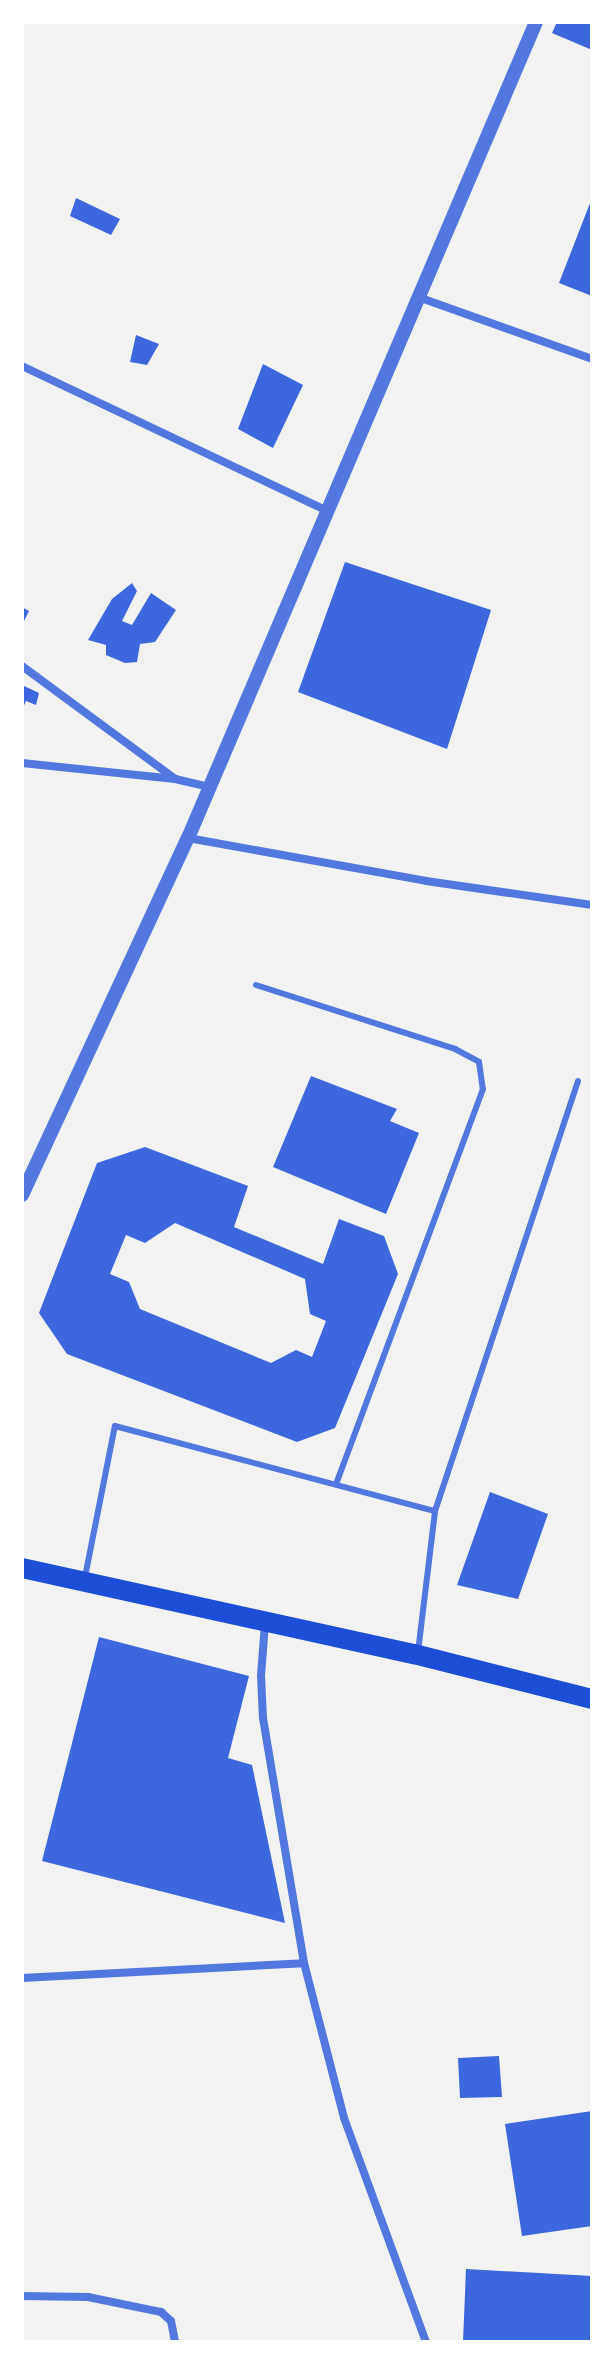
<!DOCTYPE html>
<html>
<head>
<meta charset="utf-8">
<style>
  body { margin:0 }
  #map { position:relative; width:614px; height:2364px; overflow:hidden; background:#f2f2f2; font-family:Ubuntu,sans-serif }
  div>[style] { position:absolute }
  [style*='--x'] { left:calc(var(--x)*1px); top:calc(var(--y)*1px); width:calc(var(--w)*1px); rotate:calc(var(--a)*1deg) }
  .building>* { inset:0; background:#3d67dc }
  .service>* { height:6px; margin:-3px; padding:0 3px; transform-origin:3px; border-radius:3px; background:#5277de }
  .minor>* { height:8px; margin:-4px; padding:0 4px; transform-origin:4px; border-radius:4px; background:#5277de }
  .tertiary>* { height:14px; margin:-7px; padding:0 7px; transform-origin:7px; border-radius:7px; background:#5277de }
  .primary>* { height:20px; margin:-10px; padding:0 10px; transform-origin:10px; border-radius:10px; background:#1d4ed8 }
  span { translate:-50% -50%; white-space:nowrap; text-align:center; line-height:1.15; -webkit-text-stroke:8px #fff; paint-order:stroke }
  .frame { position:absolute; inset:0; border:24px solid #fff; pointer-events:none }
</style>
</head>
<body>
<div id="map">
  <div class="building">
    <div style="clip-path:polygon(557px 22px,592px 22px,592px 50px,552px 33px)"></div>
    <div style="clip-path:polygon(76px 198px,120px 219px,111px 235px,70px 216px)"></div>
    <div style="clip-path:polygon(592px 198px,592px 296px,559px 283px)"></div>
    <div style="clip-path:polygon(136px 335px,159px 344px,147px 365px,130px 362px)"></div>
    <div style="clip-path:polygon(263px 364px,303px 385px,273px 448px,238px 429px)"></div>
    <div style="clip-path:polygon(345px 562px,491px 610px,447px 749px,298px 692px)"></div>
    <div style="clip-path:polygon(132px 583px,137px 591px,122px 621px,132px 625px,151px 593px,176px 610px,155px 642px,140px 644px,137px 662px,125px 663px,106px 655px,106px 645px,88px 640px,112px 599px)"></div>
    <div style="clip-path:polygon(22px 607px,29px 611px,22px 625px)"></div>
    <div style="clip-path:polygon(22px 685px,39px 693px,36px 705px,26px 701px,22px 710px)"></div>
    <div style="clip-path:polygon(311px 1076px,397px 1109px,390px 1121px,419px 1133px,386px 1214px,273px 1167px)"></div>
    <div style="clip-path:polygon(evenodd,145px 1147px,248px 1186px,234px 1227px,323px 1264px,339px 1219px,384px 1236px,398px 1274px,335px 1428px,297px 1442px,67px 1354px,39px 1313px,97px 1163px,145px 1147px,175px 1223px,305px 1279px,310px 1314px,326px 1321px,312px 1357px,296px 1350px,271px 1363px,140px 1309px,129px 1282px,110px 1274px,126px 1235px,145px 1243px,175px 1223px)"></div>
    <div style="clip-path:polygon(490px 1492px,548px 1514px,518px 1599px,457px 1585px)"></div>
    <div style="clip-path:polygon(99px 1637px,249px 1676px,228px 1758px,252px 1765px,285px 1923px,42px 1861px)"></div>
    <div style="clip-path:polygon(499px 2056px,502px 2097px,460px 2098px,458px 2058px)"></div>
    <div style="clip-path:polygon(592px 2111px,592px 2226px,522px 2236px,505px 2124px)"></div>
    <div style="clip-path:polygon(466px 2269px,592px 2276px,592px 2342px,463px 2342px)"></div>
  </div>
  <div class="service">
    <div style="--x:256;--y:985;--w:209;--a:17.8"></div>
    <div style="--x:455;--y:1049;--w:27;--a:28"></div>
    <div style="--x:479;--y:1062;--w:27;--a:82"></div>
    <div style="--x:483;--y:1089;--w:422;--a:110.4"></div>
    <div style="--x:85;--y:1577;--w:154;--a:-78.8"></div>
    <div style="--x:115;--y:1426;--w:331;--a:14.9"></div>
    <div style="--x:418;--y:1652;--w:142;--a:-83.1"></div>
    <div style="--x:435;--y:1511;--w:453;--a:-71.6"></div>
  </div>
  <div class="minor">
    <div style="--x:418;--y:297;--w:185;--a:19.6"></div>
    <div style="--x:22;--y:366;--w:338;--a:25.4"></div>
    <div style="--x:22;--y:666;--w:190;--a:36.4"></div>
    <div style="--x:22;--y:763;--w:154;--a:6"></div>
    <div style="--x:175;--y:779;--w:35;--a:13"></div>
    <div style="--x:188;--y:838;--w:242;--a:10.2"></div>
    <div style="--x:426;--y:881;--w:168;--a:8.2"></div>
    <div style="--x:265;--y:1623;--w:53;--a:94.3"></div>
    <div style="--x:261;--y:1676;--w:42;--a:87.3"></div>
    <div style="--x:263;--y:1718;--w:248;--a:80.5"></div>
    <div style="--x:304;--y:1963;--w:160;--a:75.5"></div>
    <div style="--x:344;--y:2118;--w:239;--a:69.9"></div>
    <div style="--x:22;--y:1978;--w:282;--a:-3"></div>
    <div style="--x:22;--y:2296;--w:66;--a:0.9"></div>
    <div style="--x:88;--y:2297;--w:75;--a:11.6"></div>
    <div style="--x:161;--y:2312;--w:13;--a:42"></div>
    <div style="--x:171;--y:2321;--w:21;--a:79"></div>
  </div>
  <div class="tertiary">
    <div style="--x:22;--y:1195;--w:394;--a:-65.1"></div>
    <div style="--x:188;--y:838;--w:887;--a:-66.9"></div>
  </div>
  <div class="primary">
    <div style="--x:22;--y:1568;--w:401;--a:12.4"></div>
    <div style="--x:414;--y:1654;--w:184;--a:14.2"></div>
  </div>
  <div class="frame"></div>
</div>
</body>
</html>
